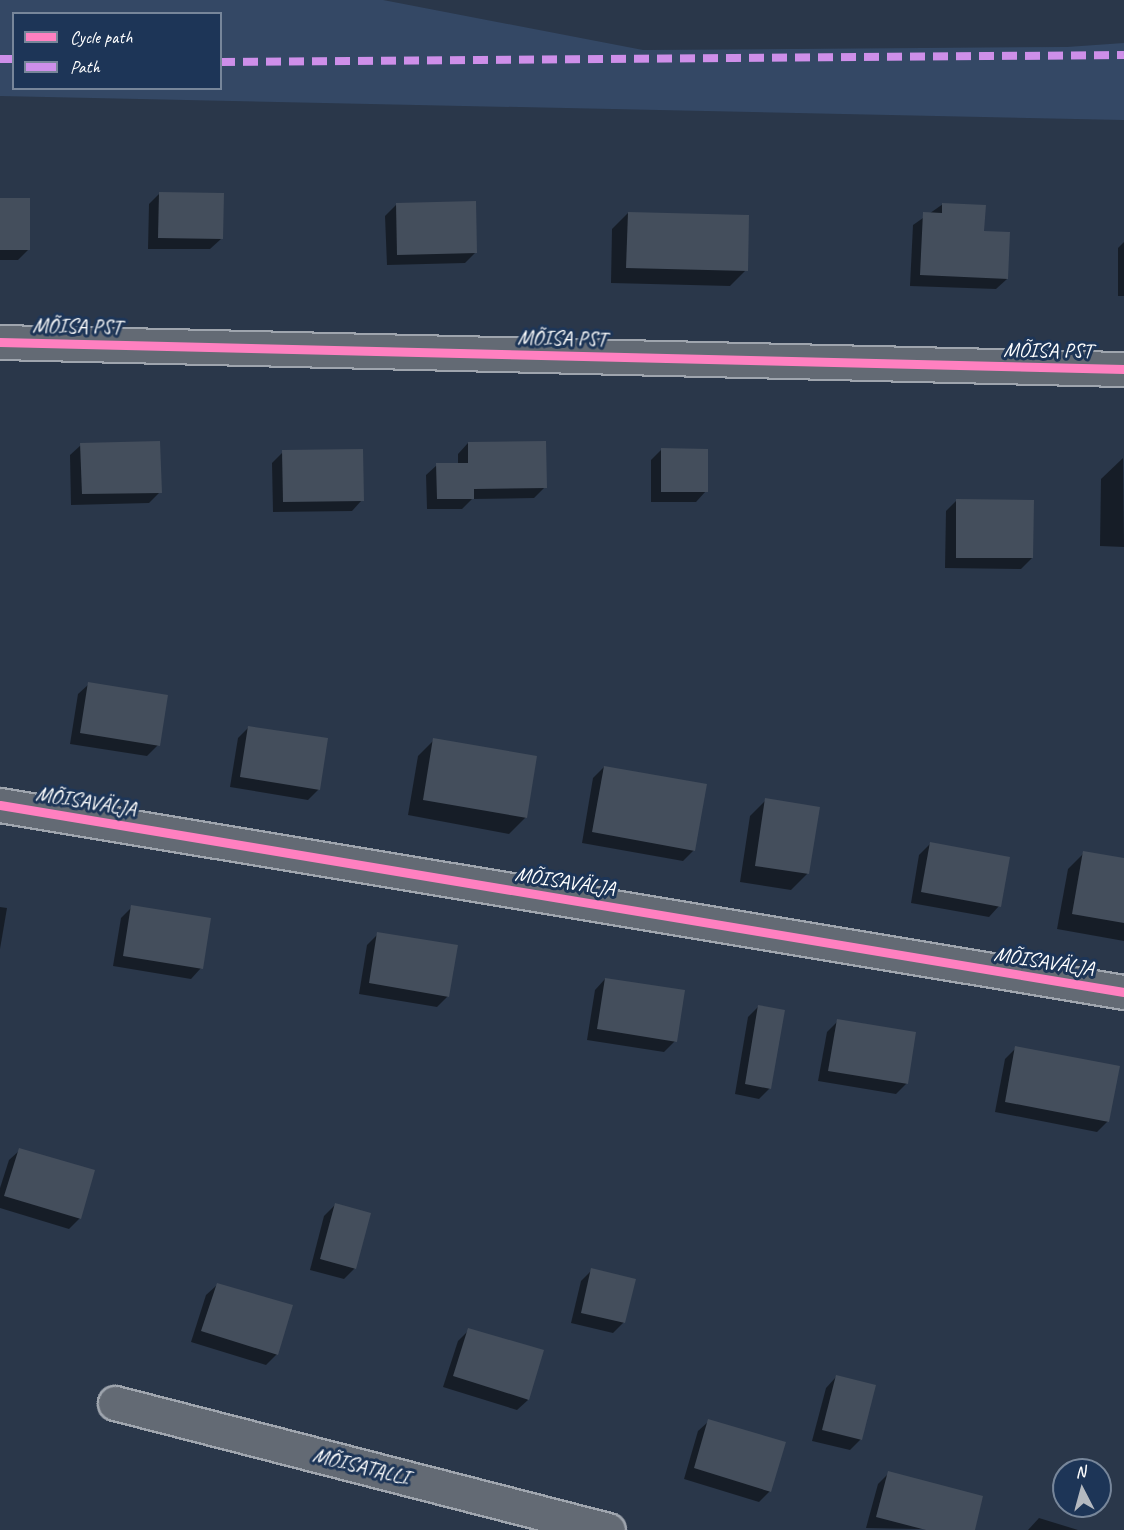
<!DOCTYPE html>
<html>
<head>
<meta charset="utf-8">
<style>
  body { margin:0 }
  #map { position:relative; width:1124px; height:1530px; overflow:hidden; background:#2a374a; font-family:Caveat,sans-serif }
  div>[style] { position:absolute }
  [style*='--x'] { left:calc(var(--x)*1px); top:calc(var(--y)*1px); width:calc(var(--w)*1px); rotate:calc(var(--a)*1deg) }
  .green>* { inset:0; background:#344865 }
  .shadow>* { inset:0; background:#0007 }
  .building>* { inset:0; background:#444e5c }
  .roads { filter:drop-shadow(2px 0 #9fa5ae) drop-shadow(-2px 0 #9fa5ae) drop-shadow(0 2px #9fa5ae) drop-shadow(0 -2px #9fa5ae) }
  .minor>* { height:33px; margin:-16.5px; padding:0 16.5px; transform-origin:16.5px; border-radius:16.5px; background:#636a74 }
  .quiet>* { height:8px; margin-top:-4px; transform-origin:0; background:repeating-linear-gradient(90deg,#ce8fe9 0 15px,transparent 0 23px) }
  .cycleway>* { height:9px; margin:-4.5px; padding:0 4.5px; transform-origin:4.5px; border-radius:4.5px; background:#ff80c0 }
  span { translate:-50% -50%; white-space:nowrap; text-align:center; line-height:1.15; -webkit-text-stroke:6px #1d3557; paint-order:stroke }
  .street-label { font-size:21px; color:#fff }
  .legend { position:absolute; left:12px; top:12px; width:210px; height:78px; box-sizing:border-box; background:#1d3557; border:2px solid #77869a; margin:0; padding:8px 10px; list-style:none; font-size:18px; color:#fff }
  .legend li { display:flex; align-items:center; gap:12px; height:30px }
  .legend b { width:30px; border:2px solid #77869a }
  .north { position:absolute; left:1052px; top:1458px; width:60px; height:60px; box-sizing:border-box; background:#1d3557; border:2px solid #77869a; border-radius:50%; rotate:354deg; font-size:16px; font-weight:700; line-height:24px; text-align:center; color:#fff }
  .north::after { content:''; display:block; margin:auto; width:21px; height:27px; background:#b4b9c0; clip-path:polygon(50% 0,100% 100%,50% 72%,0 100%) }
</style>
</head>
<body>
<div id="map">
  <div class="green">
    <div style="clip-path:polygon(evenodd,0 0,383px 0,643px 50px,1067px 47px,1124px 43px,1124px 120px,0 96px,0 0,14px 14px,220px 14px,220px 88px,14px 88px,14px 14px)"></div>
  </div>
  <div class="shadow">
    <div style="clip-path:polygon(159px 194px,221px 239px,210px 249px,148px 249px,149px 204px)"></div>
    <div style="clip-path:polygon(0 200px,29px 249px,18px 260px,0 260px)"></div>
    <div style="clip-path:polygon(943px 204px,983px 233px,1007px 279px,996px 289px,910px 286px,913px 225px)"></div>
    <div style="clip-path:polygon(396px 205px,476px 252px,465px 263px,387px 265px,385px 216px)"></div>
    <div style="clip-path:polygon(628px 213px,746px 270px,730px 286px,611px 283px,612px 229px)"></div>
    <div style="clip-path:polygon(1124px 242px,1124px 296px,1118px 296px,1118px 248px)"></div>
    <div style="clip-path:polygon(468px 443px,545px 487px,534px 498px,472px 499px,462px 509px,427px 509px,426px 475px,437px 465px,458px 464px,458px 454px)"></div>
    <div style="clip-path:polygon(81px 445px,160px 492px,149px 503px,71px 505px,70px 455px)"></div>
    <div style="clip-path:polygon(662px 449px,706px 491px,696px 502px,651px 502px,651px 460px)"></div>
    <div style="clip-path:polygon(283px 452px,362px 500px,352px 511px,273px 512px,272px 463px)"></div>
    <div style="clip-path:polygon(1123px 458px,1124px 547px,1100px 546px,1101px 479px)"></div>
    <div style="clip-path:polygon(957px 500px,1032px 558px,1021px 569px,945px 568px,946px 511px)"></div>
    <div style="clip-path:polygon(89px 684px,158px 745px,147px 756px,70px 744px,78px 694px)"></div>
    <div style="clip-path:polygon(249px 727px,319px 789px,308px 800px,230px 787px,238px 738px)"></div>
    <div style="clip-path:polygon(434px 740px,526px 817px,509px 834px,408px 815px,418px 756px)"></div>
    <div style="clip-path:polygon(604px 767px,694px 850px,683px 861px,582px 843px,593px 778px)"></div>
    <div style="clip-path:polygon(766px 800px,819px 808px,807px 874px,791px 890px,740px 882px,750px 816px)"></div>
    <div style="clip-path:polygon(930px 844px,999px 906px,989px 917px,911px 903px,919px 855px)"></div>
    <div style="clip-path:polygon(1084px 853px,1124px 860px,1124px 941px,1057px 929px,1068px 869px)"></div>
    <div style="clip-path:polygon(0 907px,7px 908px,0 949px)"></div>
    <div style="clip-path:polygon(132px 907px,201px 968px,191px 979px,113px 966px,121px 918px)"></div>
    <div style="clip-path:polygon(378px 934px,448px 996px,437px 1007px,359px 994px,367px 945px)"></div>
    <div style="clip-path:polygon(605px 979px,675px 1041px,664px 1052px,587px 1040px,595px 990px)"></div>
    <div style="clip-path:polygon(759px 1006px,770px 1088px,759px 1099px,735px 1094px,748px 1017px)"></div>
    <div style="clip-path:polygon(838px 1021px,907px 1083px,896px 1094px,818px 1081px,827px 1032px)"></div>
    <div style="clip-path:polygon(1016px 1048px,1108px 1121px,1097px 1132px,995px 1112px,1005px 1059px)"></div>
    <div style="clip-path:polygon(20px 1150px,80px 1218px,69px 1229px,0 1208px,0 1188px,9px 1160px)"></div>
    <div style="clip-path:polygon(335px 1205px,355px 1268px,344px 1279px,310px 1270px,324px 1216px)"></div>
    <div style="clip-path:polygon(592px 1270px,624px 1322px,613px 1333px,571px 1323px,581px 1281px)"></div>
    <div style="clip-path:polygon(217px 1285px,277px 1354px,266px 1365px,191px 1342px,206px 1295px)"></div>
    <div style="clip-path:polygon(469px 1330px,528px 1400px,517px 1410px,443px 1387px,458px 1341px)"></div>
    <div style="clip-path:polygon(836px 1377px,861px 1439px,850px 1450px,812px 1441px,826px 1388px)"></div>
    <div style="clip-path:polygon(709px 1421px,770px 1491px,759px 1502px,684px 1479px,698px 1431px)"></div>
    <div style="clip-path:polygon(889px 1473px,973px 1530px,866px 1528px,878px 1484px)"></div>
    <div style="clip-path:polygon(1039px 1518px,1078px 1530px,1028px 1530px)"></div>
  </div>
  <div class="building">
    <div style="clip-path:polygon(159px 192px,224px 193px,223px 239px,158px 238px)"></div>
    <div style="clip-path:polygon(0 198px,30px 198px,30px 250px,0 250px)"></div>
    <div style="clip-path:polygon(476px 201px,477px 253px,397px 255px,396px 203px)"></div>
    <div style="clip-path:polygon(942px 203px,986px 205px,984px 231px,1010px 232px,1008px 279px,920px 275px,923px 212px,942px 213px)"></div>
    <div style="clip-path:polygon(628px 212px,749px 215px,748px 271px,626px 268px)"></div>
    <div style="clip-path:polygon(160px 441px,162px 493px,82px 494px,80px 443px)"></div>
    <div style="clip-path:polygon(546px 441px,547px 488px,474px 489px,474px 499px,437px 499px,436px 463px,468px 463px,468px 442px)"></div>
    <div style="clip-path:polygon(661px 448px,708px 449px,708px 492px,661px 492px)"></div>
    <div style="clip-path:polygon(363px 449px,364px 501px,283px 502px,282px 450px)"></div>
    <div style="clip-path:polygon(956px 499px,1034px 500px,1033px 558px,956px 558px)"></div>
    <div style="clip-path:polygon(88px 682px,168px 695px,160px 746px,80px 733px)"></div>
    <div style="clip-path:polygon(248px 726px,328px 738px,320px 790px,240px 777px)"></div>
    <div style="clip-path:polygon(433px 738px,537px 756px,527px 818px,423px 800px)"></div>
    <div style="clip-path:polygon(604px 766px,707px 784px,695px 851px,592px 832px)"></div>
    <div style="clip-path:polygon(765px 798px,820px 807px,809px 874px,755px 866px)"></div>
    <div style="clip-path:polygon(930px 842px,1010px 857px,1001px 907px,921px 892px)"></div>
    <div style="clip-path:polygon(1083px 851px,1124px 858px,1124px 923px,1072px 914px)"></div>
    <div style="clip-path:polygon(131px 905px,211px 918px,203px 969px,123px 956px)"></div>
    <div style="clip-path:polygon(377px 932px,458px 945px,449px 997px,369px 983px)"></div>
    <div style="clip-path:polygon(605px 978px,685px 990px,677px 1042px,597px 1029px)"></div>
    <div style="clip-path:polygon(758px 1005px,785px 1010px,771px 1089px,745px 1084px)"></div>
    <div style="clip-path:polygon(837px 1019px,916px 1032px,908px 1084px,828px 1071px)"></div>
    <div style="clip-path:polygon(1015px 1046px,1120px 1066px,1109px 1122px,1005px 1102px)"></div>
    <div style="clip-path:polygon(19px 1148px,95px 1170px,81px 1219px,4px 1196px)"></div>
    <div style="clip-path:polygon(335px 1203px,371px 1213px,356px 1269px,320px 1259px)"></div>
    <div style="clip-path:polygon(591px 1268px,636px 1279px,625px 1323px,581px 1313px)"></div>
    <div style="clip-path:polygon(217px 1283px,293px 1305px,278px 1355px,201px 1331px)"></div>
    <div style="clip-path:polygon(468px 1328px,544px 1350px,529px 1400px,453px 1376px)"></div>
    <div style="clip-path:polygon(836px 1375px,876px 1385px,862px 1440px,822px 1430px)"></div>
    <div style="clip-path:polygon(708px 1419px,786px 1442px,771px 1492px,694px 1468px)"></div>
    <div style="clip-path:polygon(888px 1471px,983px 1496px,975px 1530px,926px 1530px,876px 1517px)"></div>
  </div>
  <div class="roads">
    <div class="minor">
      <div style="--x:0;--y:342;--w:1124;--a:1.38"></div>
      <div style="--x:0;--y:805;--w:1139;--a:9.45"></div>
      <div style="--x:115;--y:1403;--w:509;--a:14.45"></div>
    </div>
  </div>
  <div class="quiet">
    <div style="--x:0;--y:59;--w:14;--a:0"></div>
    <div style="--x:220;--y:62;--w:904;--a:-0.44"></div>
  </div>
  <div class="cycleway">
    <div style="--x:0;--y:342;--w:1124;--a:1.38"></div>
    <div style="--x:0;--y:805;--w:1139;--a:9.45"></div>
  </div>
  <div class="street-label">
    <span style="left:77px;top:326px;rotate:1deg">MÕISA PST</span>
    <span style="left:562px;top:338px;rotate:1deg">MÕISA PST</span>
    <span style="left:1048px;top:350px;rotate:1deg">MÕISA PST</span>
    <span style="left:86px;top:801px;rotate:9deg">MÕISAVÄLJA</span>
    <span style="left:565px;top:881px;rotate:9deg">MÕISAVÄLJA</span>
    <span style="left:1044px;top:961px;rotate:9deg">MÕISAVÄLJA</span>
    <span style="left:361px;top:1466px;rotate:14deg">MÕISATALLI</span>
  </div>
  <ul class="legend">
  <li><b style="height:8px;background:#ff80c0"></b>Cycle path</li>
  <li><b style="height:8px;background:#ce8fe9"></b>Path</li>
  </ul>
  <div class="north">N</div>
</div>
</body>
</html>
